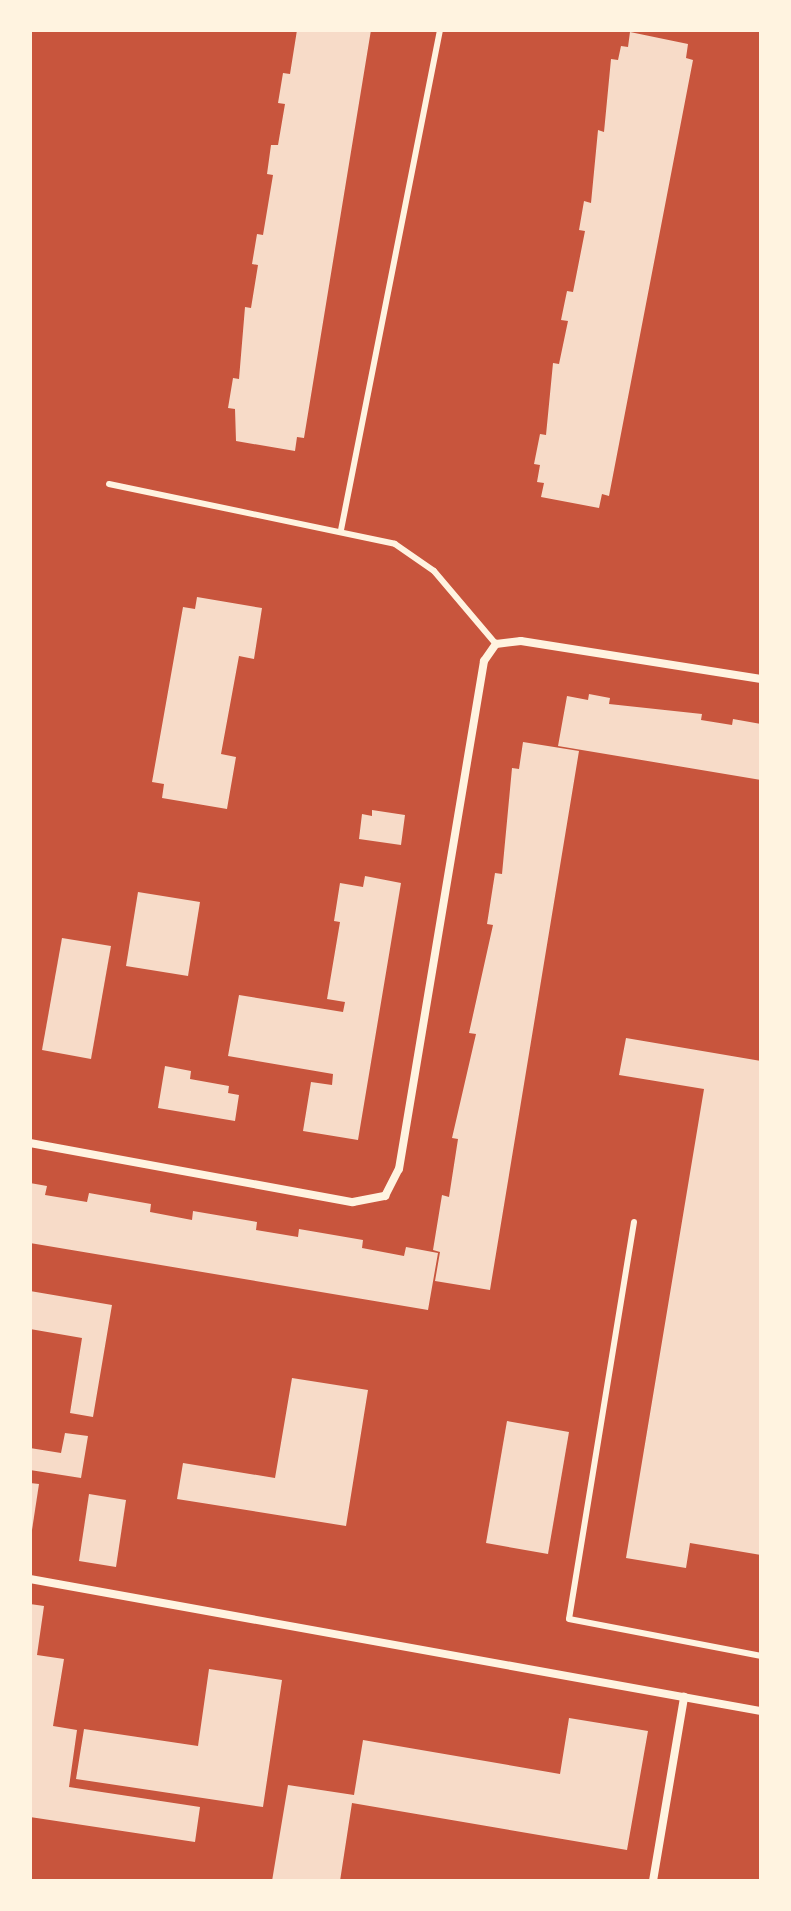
<!DOCTYPE html>
<html>
<head>
<meta charset="utf-8">
<style>
  body { margin:0 }
  #map { position:relative; width:791px; height:1911px; overflow:hidden; background:#c8553d; font-family:"Golos Text",sans-serif }
  div>[style] { position:absolute }
  [style*='--x'] { left:calc(var(--x)*1px); top:calc(var(--y)*1px); width:calc(var(--w)*1px); rotate:calc(var(--a)*1deg) }
  .building>* { inset:0; background:#f7dbc8 }
  .service>* { height:6px; margin:-3px; padding:0 3px; transform-origin:3px; border-radius:3px; background:#fff3e0 }
  .minor>* { height:8px; margin:-4px; padding:0 4px; transform-origin:4px; border-radius:4px; background:#fff3e0 }
  span { translate:-50% -50%; white-space:nowrap; text-align:center; line-height:1.15; -webkit-text-stroke:6px #fff3e0; paint-order:stroke }
  .frame { position:absolute; inset:0; border:32px solid #fff3e0; pointer-events:none }
</style>
</head>
<body>
<div id="map">
  <div class="building">
    <div style="clip-path:polygon(297px 30px,371px 30px,304px 438px,297px 437px,295px 451px,236px 441px,235px 409px,228px 408px,233px 378px,239px 379px,245px 307px,251px 308px,258px 265px,252px 264px,257px 234px,263px 235px,273px 175px,267px 174px,271px 145px,278px 145px,285px 104px,278px 103px,283px 73px,290px 74px)"></div>
    <div style="clip-path:polygon(630px 32px,688px 44px,686px 58px,693px 60px,609px 496px,602px 494px,599px 508px,541px 497px,544px 483px,537px 482px,540px 465px,534px 464px,540px 434px,546px 435px,553px 363px,559px 364px,568px 321px,561px 320px,567px 291px,573px 292px,585px 231px,579px 230px,584px 201px,591px 203px,598px 130px,604px 132px,611px 59px,618px 60px,621px 46px,628px 47px)"></div>
    <div style="clip-path:polygon(197px 597px,262px 608px,254px 659px,239px 656px,221px 754px,236px 757px,227px 809px,162px 798px,164px 784px,152px 782px,183px 607px,195px 609px)"></div>
    <div style="clip-path:polygon(589px 694px,610px 698px,609px 704px,702px 714px,701px 720px,732px 725px,733px 719px,761px 724px,761px 780px,558px 746px,567px 696px,588px 700px)"></div>
    <div style="clip-path:polygon(523px 742px,579px 751px,490px 1290px,435px 1281px,440px 1252px,433px 1250px,442px 1195px,449px 1197px,458px 1139px,452px 1138px,476px 1034px,469px 1033px,493px 925px,487px 924px,495px 873px,502px 874px,512px 768px,519px 769px)"></div>
    <div style="clip-path:polygon(372px 810px,405px 815px,401px 845px,359px 839px,362px 814px,372px 816px)"></div>
    <div style="clip-path:polygon(365px 876px,401px 883px,358px 1140px,303px 1131px,311px 1082px,332px 1085px,333px 1074px,228px 1056px,239px 995px,343px 1012px,345px 1002px,327px 999px,340px 922px,334px 921px,340px 883px,363px 887px)"></div>
    <div style="clip-path:polygon(138px 892px,200px 902px,188px 976px,126px 966px)"></div>
    <div style="clip-path:polygon(62px 938px,111px 946px,91px 1059px,42px 1050px)"></div>
    <div style="clip-path:polygon(626px 1038px,761px 1061px,761px 1555px,690px 1543px,686px 1568px,626px 1558px,704px 1089px,619px 1075px)"></div>
    <div style="clip-path:polygon(165px 1066px,191px 1071px,190px 1079px,229px 1086px,228px 1093px,239px 1095px,235px 1121px,158px 1108px)"></div>
    <div style="clip-path:polygon(30px 1183px,47px 1186px,45px 1195px,87px 1202px,89px 1193px,151px 1204px,150px 1212px,192px 1220px,193px 1211px,257px 1222px,256px 1230px,298px 1237px,299px 1229px,363px 1240px,362px 1248px,404px 1256px,406px 1247px,438px 1253px,428px 1310px,30px 1243px)"></div>
    <div style="clip-path:polygon(30px 1291px,112px 1305px,93px 1417px,70px 1413px,82px 1338px,30px 1329px)"></div>
    <div style="clip-path:polygon(292px 1378px,368px 1390px,346px 1526px,177px 1499px,183px 1463px,275px 1478px)"></div>
    <div style="clip-path:polygon(507px 1421px,569px 1432px,548px 1554px,486px 1543px)"></div>
    <div style="clip-path:polygon(65px 1433px,88px 1436px,81px 1478px,30px 1470px,30px 1448px,61px 1453px)"></div>
    <div style="clip-path:polygon(30px 1483px,39px 1484px,32px 1530px,30px 1530px)"></div>
    <div style="clip-path:polygon(89px 1494px,126px 1500px,116px 1567px,79px 1561px)"></div>
    <div style="clip-path:polygon(30px 1604px,44px 1606px,37px 1655px,64px 1659px,53px 1726px,77px 1730px,69px 1787px,200px 1807px,195px 1842px,30px 1817px)"></div>
    <div style="clip-path:polygon(209px 1669px,282px 1680px,263px 1807px,76px 1779px,84px 1729px,198px 1746px)"></div>
    <div style="clip-path:polygon(569px 1718px,648px 1731px,627px 1850px,352px 1803px,340px 1881px,272px 1881px,288px 1785px,354px 1795px,363px 1740px,560px 1774px)"></div>
  </div>
  <div class="service">
    <div style="--x:109;--y:484;--w:292;--a:11.8"></div>
    <div style="--x:395;--y:544;--w:47;--a:34.7"></div>
    <div style="--x:434;--y:571;--w:96;--a:49.7"></div>
    <div style="--x:341;--y:530;--w:510;--a:-78.8"></div>
    <div style="--x:634;--y:1222;--w:402;--a:99.3"></div>
    <div style="--x:569;--y:1619;--w:196;--a:10.9"></div>
  </div>
  <div class="minor">
    <div style="--x:30;--y:1143;--w:328;--a:10.4"></div>
    <div style="--x:353;--y:1202;--w:33;--a:-11"></div>
    <div style="--x:385;--y:1196;--w:30;--a:-63"></div>
    <div style="--x:399;--y:1169;--w:515;--a:-80.5"></div>
    <div style="--x:484;--y:661;--w:21;--a:-55"></div>
    <div style="--x:496;--y:644;--w:25;--a:-7"></div>
    <div style="--x:521;--y:641;--w:243;--a:9"></div>
    <div style="--x:30;--y:1579;--w:743;--a:10.24"></div>
    <div style="--x:653;--y:1881;--w:187;--a:-80.4"></div>
  </div>
  <div class="frame"></div>
</div>
</body>
</html>
